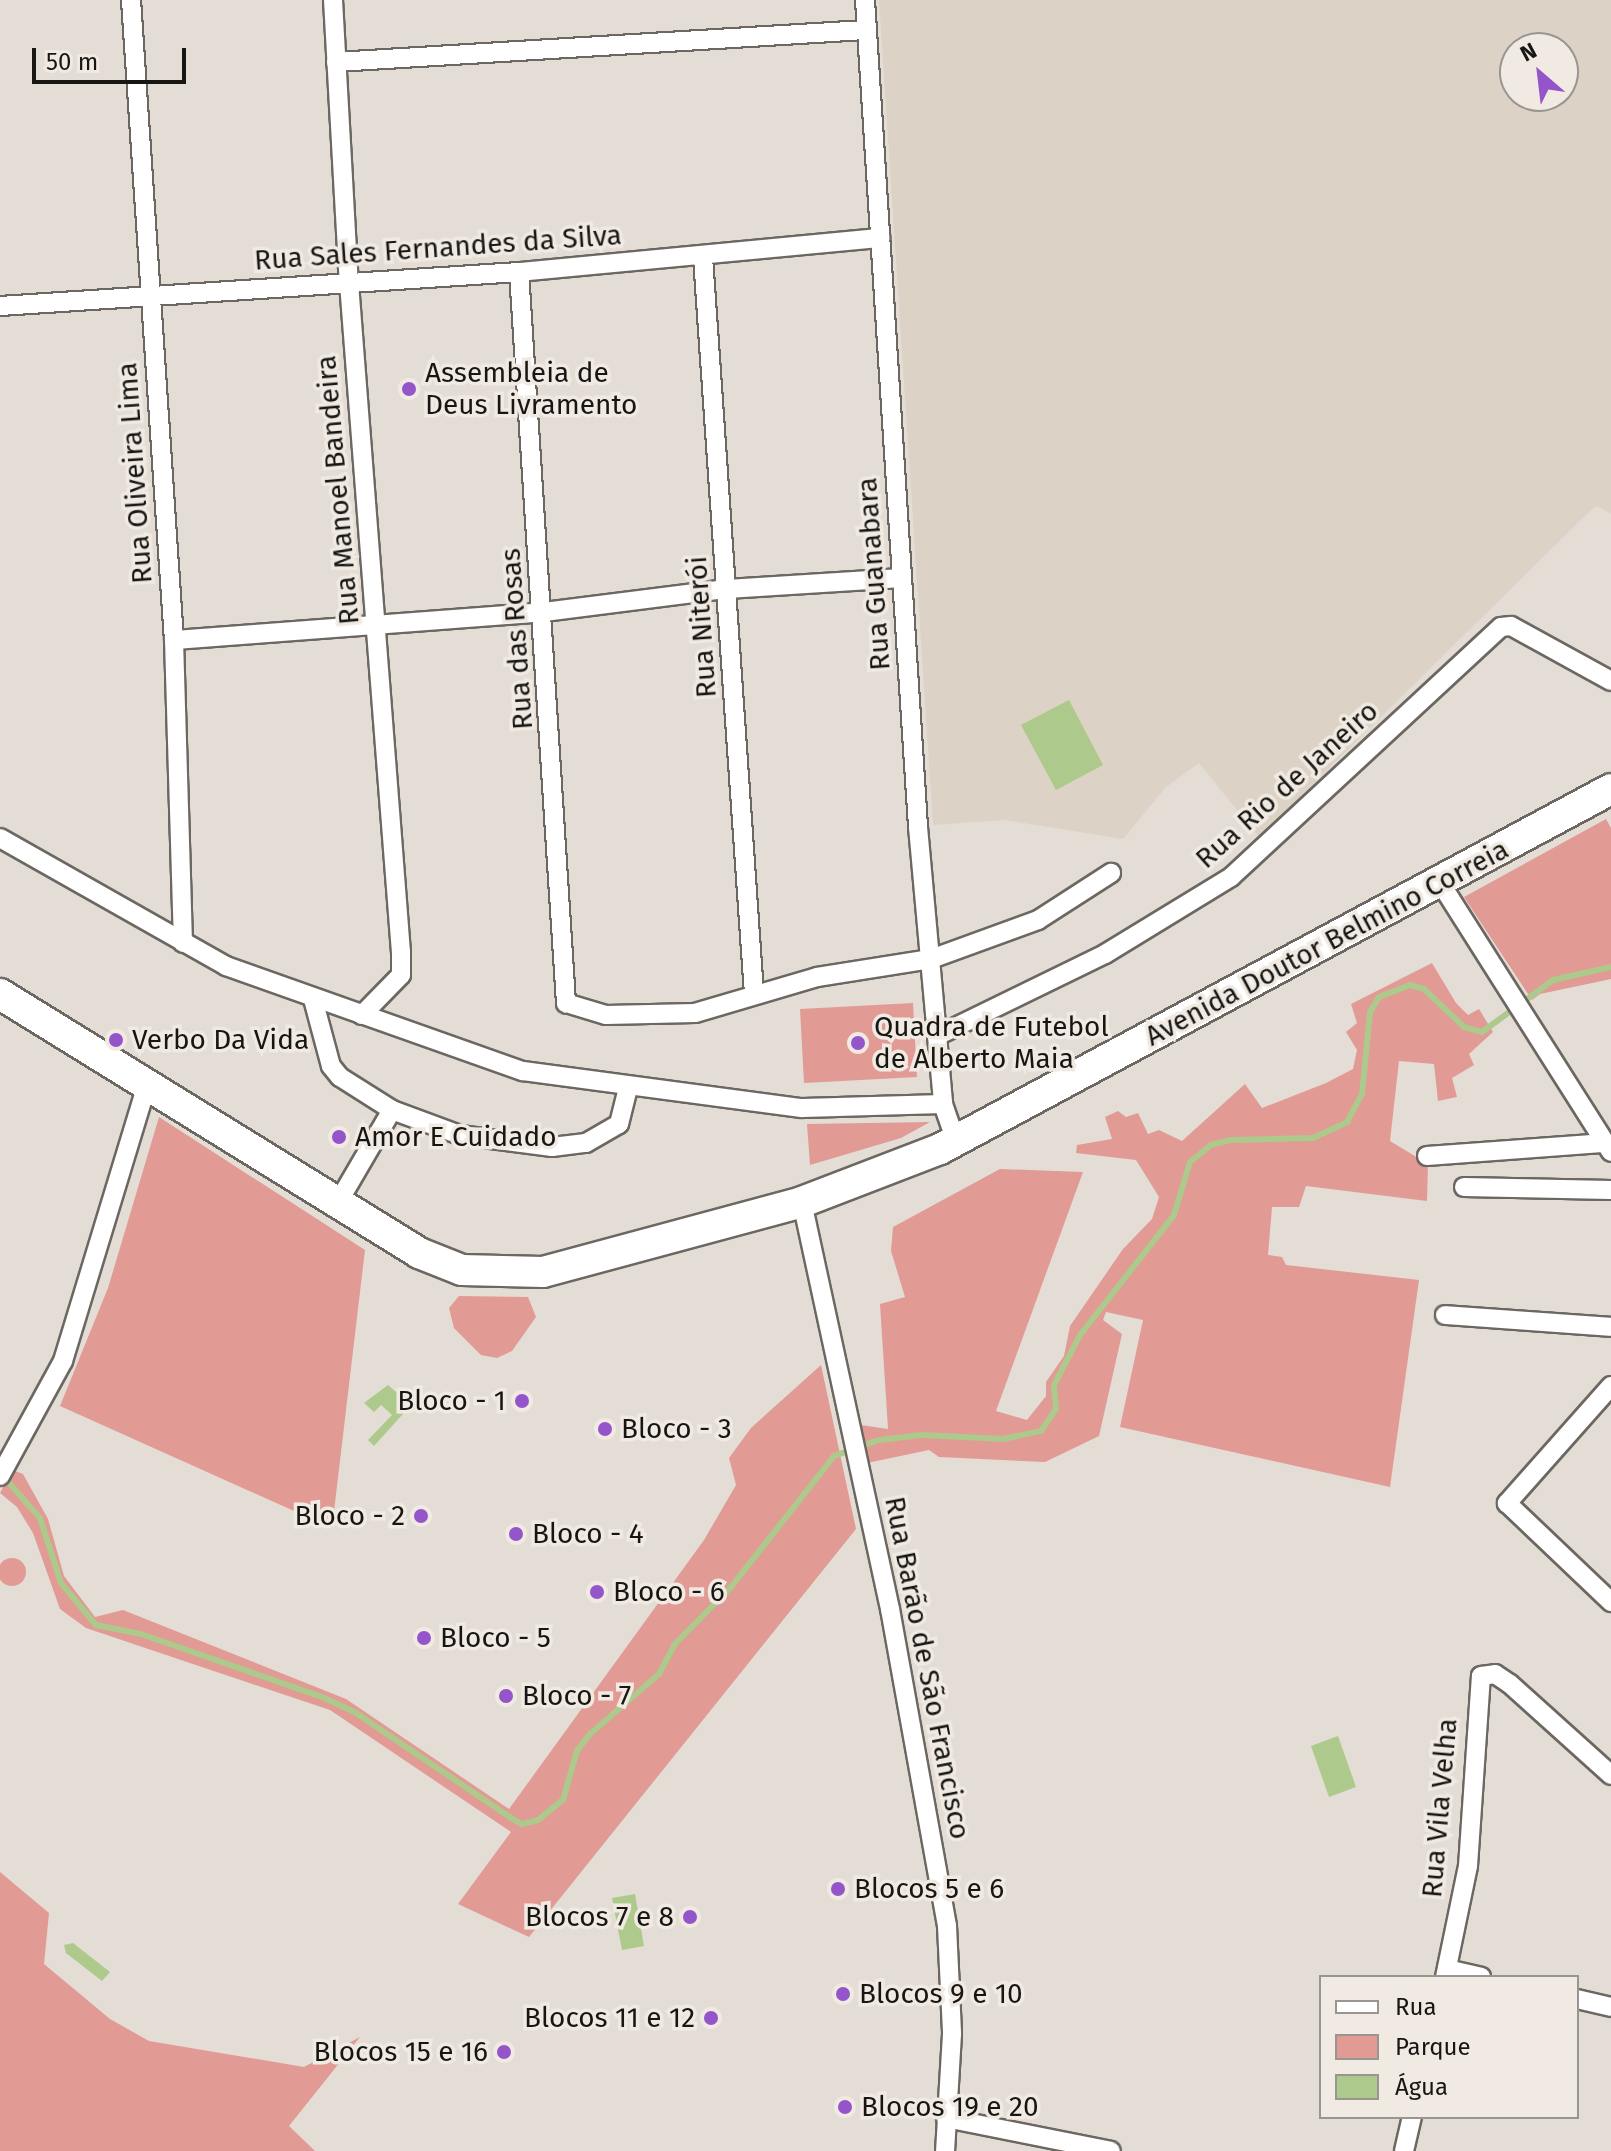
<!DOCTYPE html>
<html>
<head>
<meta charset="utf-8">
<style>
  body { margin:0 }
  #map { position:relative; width:1611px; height:2151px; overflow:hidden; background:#e3ddd6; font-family:"Fira Sans",sans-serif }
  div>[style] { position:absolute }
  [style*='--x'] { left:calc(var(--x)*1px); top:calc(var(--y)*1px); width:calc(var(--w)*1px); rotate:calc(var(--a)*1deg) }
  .built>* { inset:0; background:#dcd2c5 }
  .green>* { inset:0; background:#e29a94 }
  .round { border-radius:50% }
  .water>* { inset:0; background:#adc98b }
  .stream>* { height:6px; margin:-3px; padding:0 3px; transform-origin:3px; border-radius:3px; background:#adc98b }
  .roads { filter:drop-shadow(2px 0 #6c6761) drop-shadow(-2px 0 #6c6761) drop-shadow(0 2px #6c6761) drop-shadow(0 -2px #6c6761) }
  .minor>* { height:18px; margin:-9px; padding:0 9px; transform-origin:9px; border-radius:9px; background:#fff }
  .primary>* { height:30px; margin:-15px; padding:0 15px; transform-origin:15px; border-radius:15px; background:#fff }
  .dots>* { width:22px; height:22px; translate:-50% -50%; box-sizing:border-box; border:4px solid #f0eae3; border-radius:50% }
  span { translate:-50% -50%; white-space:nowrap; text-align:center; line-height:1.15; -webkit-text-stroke:7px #f0eae3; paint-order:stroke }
  .street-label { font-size:28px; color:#171613 }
  .poi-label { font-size:28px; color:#171613 }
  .left { translate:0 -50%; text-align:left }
  .right { translate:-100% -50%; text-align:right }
  .legend { position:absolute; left:1319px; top:1975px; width:260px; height:144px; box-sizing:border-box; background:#f0eae3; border:2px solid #999590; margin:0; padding:10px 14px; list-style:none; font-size:24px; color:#171613 }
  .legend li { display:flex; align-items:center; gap:16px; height:40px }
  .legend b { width:40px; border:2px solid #999590 }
  .north { position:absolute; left:1499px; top:32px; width:80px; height:80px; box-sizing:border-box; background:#f0eae3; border:2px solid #999590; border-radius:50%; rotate:332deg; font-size:22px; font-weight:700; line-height:32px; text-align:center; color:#171613 }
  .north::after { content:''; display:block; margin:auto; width:28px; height:36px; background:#9454ca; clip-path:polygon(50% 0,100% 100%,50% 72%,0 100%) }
  .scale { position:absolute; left:32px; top:48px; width:154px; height:36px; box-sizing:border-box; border:4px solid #171613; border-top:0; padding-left:10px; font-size:24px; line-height:28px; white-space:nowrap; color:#171613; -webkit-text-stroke:6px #f0eae3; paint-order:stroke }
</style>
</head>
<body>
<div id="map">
  <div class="built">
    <div style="clip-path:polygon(evenodd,879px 0,1611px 0,1611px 514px,1597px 506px,1591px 510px,1259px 837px,1199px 763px,1166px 787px,1123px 839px,1005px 820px,933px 825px,879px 0,1515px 48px,1563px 48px,1563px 96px,1515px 96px,1515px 48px)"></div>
  </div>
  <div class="green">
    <div style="clip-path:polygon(1606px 819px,1611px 828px,1611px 979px,1540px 994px,1532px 1000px,1464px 897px)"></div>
    <div style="clip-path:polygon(1432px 963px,1456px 1003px,1468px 1015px,1479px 1009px,1493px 1032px,1469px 1054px,1474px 1065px,1452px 1078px,1457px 1097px,1438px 1101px,1434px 1064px,1399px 1061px,1390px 1141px,1428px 1164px,1427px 1201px,1306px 1186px,1299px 1207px,1272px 1207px,1268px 1255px,1282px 1257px,1286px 1265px,1419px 1280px,1390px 1487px,1120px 1427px,1143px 1320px,1106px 1312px,1103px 1320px,1122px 1334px,1099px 1436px,1045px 1462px,939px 1457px,929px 1450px,867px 1463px,861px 1425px,888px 1429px,880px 1304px,905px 1297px,891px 1251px,893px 1227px,1000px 1169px,1083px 1172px,996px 1411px,1027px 1420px,1046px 1396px,1046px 1382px,1064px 1356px,1070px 1326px,1123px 1249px,1152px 1219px,1159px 1197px,1136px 1160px,1076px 1153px,1077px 1145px,1112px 1139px,1105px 1117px,1118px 1111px,1126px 1117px,1138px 1113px,1148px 1134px,1159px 1130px,1182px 1141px,1245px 1084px,1262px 1108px,1326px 1083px,1353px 1069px,1357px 1050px,1346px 1032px,1357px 1023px,1351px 1004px)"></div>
    <div style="clip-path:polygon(913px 1003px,917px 1077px,804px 1083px,800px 1009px)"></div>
    <div style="clip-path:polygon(159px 1117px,365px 1250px,332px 1528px,60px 1406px,108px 1288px)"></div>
    <div style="clip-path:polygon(930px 1122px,901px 1138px,810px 1165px,807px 1124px)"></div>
    <div style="clip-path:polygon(459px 1296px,528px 1297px,536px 1317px,512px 1351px,497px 1358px,481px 1355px,454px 1328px,449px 1308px)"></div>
    <div style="clip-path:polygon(821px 1365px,856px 1529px,529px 1937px,458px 1904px,511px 1832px,330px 1710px,86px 1628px,60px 1609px,33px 1533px,17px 1507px,0 1493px,12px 1470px,23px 1474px,48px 1519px,64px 1576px,95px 1617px,123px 1610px,346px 1699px,509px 1809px,704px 1540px,736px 1485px,729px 1458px,751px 1428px)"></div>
    <div class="round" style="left:-2px;top:1558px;width:28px;height:28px"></div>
    <div style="clip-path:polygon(0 1872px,49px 1913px,44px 1964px,110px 2019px,149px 2041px,304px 2067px,360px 2037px,289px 2126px,315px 2151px,0 2151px)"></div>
  </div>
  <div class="water">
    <div style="clip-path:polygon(1069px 700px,1103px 765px,1056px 790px,1021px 725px)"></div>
    <div style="clip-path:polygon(388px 1385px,411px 1405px,374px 1446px,368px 1440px,392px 1415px,381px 1405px,374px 1412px,364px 1403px)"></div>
    <div style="clip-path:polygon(1338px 1736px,1356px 1787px,1329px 1797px,1311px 1746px)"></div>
    <div style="clip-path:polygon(635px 1894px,644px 1946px,622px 1950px,612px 1898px)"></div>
    <div style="clip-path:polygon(73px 1943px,110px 1972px,102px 1981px,66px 1953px,64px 1945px)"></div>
  </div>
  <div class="stream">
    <div style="--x:2;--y:1475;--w:57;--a:48.5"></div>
    <div style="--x:40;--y:1518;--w:68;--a:72.1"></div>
    <div style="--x:61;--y:1583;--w:55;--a:50.2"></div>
    <div style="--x:96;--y:1625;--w:46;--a:11.3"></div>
    <div style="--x:141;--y:1634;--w:192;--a:19.2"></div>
    <div style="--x:322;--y:1697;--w:38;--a:25"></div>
    <div style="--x:356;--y:1713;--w:187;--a:34.1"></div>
    <div style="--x:511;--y:1818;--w:13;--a:29"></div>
    <div style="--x:522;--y:1824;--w:16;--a:-14"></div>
    <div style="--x:538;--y:1820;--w:32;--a:-39"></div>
    <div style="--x:563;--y:1800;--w:51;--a:-74.1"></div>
    <div style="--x:577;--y:1751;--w:21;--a:-53"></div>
    <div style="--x:590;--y:1734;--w:91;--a:-41"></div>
    <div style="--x:659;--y:1674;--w:34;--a:-62"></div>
    <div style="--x:675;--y:1644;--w:80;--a:-45.5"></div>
    <div style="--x:731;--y:1587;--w:167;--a:-51.8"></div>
    <div style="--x:834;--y:1456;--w:48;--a:-19.6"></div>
    <div style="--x:879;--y:1440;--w:43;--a:-6.6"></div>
    <div style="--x:922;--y:1435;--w:81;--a:2.8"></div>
    <div style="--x:1003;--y:1439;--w:39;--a:-12"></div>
    <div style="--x:1041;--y:1431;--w:27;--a:-56"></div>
    <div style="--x:1056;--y:1409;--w:24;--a:-95"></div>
    <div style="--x:1054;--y:1385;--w:56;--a:-62.5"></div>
    <div style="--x:1080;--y:1335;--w:152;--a:-51.9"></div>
    <div style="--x:1174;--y:1215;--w:55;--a:-73.2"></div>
    <div style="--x:1190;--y:1162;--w:27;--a:-39"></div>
    <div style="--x:1211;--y:1145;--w:21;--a:-14"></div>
    <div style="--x:1231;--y:1140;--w:82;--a:-1.4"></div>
    <div style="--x:1313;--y:1138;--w:38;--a:-25"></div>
    <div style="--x:1347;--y:1122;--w:32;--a:-62"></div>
    <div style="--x:1362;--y:1094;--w:82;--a:-84.4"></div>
    <div style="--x:1370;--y:1012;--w:17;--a:-59"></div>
    <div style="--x:1379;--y:997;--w:33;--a:-21"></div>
    <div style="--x:1410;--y:985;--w:15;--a:16"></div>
    <div style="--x:1424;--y:989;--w:55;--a:43.5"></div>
    <div style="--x:1464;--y:1027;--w:19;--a:16"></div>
    <div style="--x:1482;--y:1032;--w:88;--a:-36.2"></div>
    <div style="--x:1553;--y:980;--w:59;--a:-12.6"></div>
  </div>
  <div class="roads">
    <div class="minor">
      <div style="--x:131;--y:0;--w:641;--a:86.16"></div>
      <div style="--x:174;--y:640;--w:303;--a:88.3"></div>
      <div style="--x:333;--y:0;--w:283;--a:86.8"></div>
      <div style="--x:349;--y:283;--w:671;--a:85.56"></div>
      <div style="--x:401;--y:952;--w:23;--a:90"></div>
      <div style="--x:401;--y:975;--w:56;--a:134.3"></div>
      <div style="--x:865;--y:0;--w:829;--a:86.33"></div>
      <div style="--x:918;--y:827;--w:278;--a:84.8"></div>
      <div style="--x:943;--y:1104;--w:39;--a:71"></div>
      <div style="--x:336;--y:62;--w:531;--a:-3.46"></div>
      <div style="--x:703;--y:257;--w:739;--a:86.04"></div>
      <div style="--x:519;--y:272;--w:733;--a:86.32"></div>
      <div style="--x:566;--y:1003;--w:42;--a:16.7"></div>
      <div style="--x:606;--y:1015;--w:89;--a:-1.3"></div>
      <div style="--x:695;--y:1013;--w:127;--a:-16.4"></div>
      <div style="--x:817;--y:977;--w:115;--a:-9"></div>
      <div style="--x:931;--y:959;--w:114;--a:-20"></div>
      <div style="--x:1038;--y:920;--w:87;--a:-32.8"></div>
      <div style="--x:0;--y:306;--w:520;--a:-3.75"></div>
      <div style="--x:519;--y:272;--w:363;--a:-5.4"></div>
      <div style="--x:174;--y:640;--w:371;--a:-4.3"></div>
      <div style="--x:544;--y:612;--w:184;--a:-7.2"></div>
      <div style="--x:727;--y:589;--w:175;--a:-3.6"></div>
      <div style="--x:0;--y:838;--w:260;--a:29.5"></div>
      <div style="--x:226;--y:966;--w:315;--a:19.5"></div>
      <div style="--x:523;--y:1071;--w:281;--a:7.6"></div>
      <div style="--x:802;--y:1108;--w:141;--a:-1.6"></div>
      <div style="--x:1441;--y:884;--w:317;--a:57.6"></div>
      <div style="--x:313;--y:999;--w:69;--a:75"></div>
      <div style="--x:331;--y:1066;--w:14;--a:51"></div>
      <div style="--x:340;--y:1077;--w:62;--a:32.4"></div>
      <div style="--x:392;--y:1110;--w:109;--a:120.3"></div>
      <div style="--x:937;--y:1036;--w:187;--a:-26"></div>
      <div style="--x:1105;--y:954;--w:148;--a:-31.4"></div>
      <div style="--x:1231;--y:877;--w:368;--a:-42.8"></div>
      <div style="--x:1501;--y:627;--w:10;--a:-6"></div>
      <div style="--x:1511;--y:626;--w:114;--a:28.8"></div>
      <div style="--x:392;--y:1110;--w:72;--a:20.2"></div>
      <div style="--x:460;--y:1135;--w:93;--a:7.4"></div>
      <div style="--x:552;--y:1147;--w:34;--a:-7"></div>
      <div style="--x:586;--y:1143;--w:38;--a:-30"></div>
      <div style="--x:619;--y:1124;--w:37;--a:-76"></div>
      <div style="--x:1427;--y:1156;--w:179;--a:-4.2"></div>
      <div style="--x:1464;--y:1187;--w:147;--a:1.2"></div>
      <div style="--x:802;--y:1202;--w:416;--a:77.8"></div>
      <div style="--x:890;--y:1609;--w:322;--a:79.8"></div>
      <div style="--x:947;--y:1926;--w:108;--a:87.3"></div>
      <div style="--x:952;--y:2034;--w:117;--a:93.4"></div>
      <div style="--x:1445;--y:1315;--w:166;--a:4.1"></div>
      <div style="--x:1611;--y:1386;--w:157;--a:131.6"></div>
      <div style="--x:1507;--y:1503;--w:144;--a:43.6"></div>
      <div style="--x:0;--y:1476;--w:131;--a:-61.3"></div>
      <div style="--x:63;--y:1361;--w:288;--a:-73.1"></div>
      <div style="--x:1447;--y:1969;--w:35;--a:13"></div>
      <div style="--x:1445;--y:1977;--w:113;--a:-78.3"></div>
      <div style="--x:1468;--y:1866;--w:190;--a:-86.1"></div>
      <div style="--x:1481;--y:1676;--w:14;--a:-8"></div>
      <div style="--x:1495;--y:1674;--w:18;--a:34"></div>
      <div style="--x:1510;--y:1684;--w:136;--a:42"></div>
      <div style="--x:1577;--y:1999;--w:35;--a:13"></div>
      <div style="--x:946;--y:2118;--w:168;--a:11.3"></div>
      <div style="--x:1404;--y:2151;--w:35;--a:-77"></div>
    </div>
    <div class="primary">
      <div style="--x:0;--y:994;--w:493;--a:31.7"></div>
      <div style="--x:419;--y:1253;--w:46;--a:21.6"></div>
      <div style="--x:462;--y:1270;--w:81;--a:1.4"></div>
      <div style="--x:543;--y:1272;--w:268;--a:-15.1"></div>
      <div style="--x:802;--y:1202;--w:148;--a:-21"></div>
      <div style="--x:940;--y:1149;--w:761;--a:-28.21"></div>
    </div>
  </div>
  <div class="dots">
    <div style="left:409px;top:389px;background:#9454ca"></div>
    <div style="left:116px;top:1040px;background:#9454ca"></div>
    <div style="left:858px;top:1043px;background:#9454ca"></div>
    <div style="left:339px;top:1137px;background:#9454ca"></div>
    <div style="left:522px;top:1401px;background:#9454ca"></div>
    <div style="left:605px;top:1429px;background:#9454ca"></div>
    <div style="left:421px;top:1516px;background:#9454ca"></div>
    <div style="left:516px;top:1534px;background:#9454ca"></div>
    <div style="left:597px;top:1592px;background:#9454ca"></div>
    <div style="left:424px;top:1638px;background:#9454ca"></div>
    <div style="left:506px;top:1696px;background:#9454ca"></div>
    <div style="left:838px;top:1889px;background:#9454ca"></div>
    <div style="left:690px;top:1917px;background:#9454ca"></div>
    <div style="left:843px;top:1994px;background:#9454ca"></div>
    <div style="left:711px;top:2018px;background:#9454ca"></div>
    <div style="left:504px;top:2052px;background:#9454ca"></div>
    <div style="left:845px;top:2107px;background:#9454ca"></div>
  </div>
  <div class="street-label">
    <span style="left:438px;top:248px;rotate:-4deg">Rua Sales Fernandes da Silva</span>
    <span style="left:135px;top:473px;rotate:-94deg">Rua Oliveira Lima</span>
    <span style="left:338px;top:490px;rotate:-95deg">Rua Manoel Bandeira</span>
    <span style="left:874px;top:574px;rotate:-94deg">Rua Guanabara</span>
    <span style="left:702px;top:627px;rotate:-94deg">Rua Niterói</span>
    <span style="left:517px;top:639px;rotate:-94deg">Rua das Rosas</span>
    <span style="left:1287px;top:785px;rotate:-42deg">Rua Rio de Janeiro</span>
    <span style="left:1327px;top:943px;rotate:-28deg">Avenida Doutor Belmino Correia</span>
    <span style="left:927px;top:1668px;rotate:79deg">Rua Barão de São Francisco</span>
    <span style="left:1440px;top:1808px;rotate:-85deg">Rua Vila Velha</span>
  </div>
  <div class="poi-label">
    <span class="left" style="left:425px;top:389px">Assembleia de<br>Deus Livramento</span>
    <span class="left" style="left:874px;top:1043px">Quadra de Futebol<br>de Alberto Maia</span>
    <span class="left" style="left:132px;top:1040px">Verbo Da Vida</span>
    <span class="left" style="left:355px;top:1137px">Amor E Cuidado</span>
    <span class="right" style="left:506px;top:1401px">Bloco - 1</span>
    <span class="left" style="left:621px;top:1429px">Bloco - 3</span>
    <span class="right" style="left:405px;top:1516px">Bloco - 2</span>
    <span class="left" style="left:532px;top:1534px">Bloco - 4</span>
    <span class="left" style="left:613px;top:1592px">Bloco - 6</span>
    <span class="left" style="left:440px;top:1638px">Bloco - 5</span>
    <span class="left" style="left:522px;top:1696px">Bloco - 7</span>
    <span class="left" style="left:854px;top:1889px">Blocos 5 e 6</span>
    <span class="right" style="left:674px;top:1917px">Blocos 7 e 8</span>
    <span class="left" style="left:859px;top:1994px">Blocos 9 e 10</span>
    <span class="right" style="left:695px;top:2018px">Blocos 11 e 12</span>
    <span class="right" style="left:488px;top:2052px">Blocos 15 e 16</span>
    <span class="left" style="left:861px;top:2107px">Blocos 19 e 20</span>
  </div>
  <ul class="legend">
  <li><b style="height:10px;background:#fff"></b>Rua</li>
  <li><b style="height:22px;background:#e29a94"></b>Parque</li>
  <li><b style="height:22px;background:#adc98b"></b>Água</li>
  </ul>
  <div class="north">N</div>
  <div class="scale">50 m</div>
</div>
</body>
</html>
